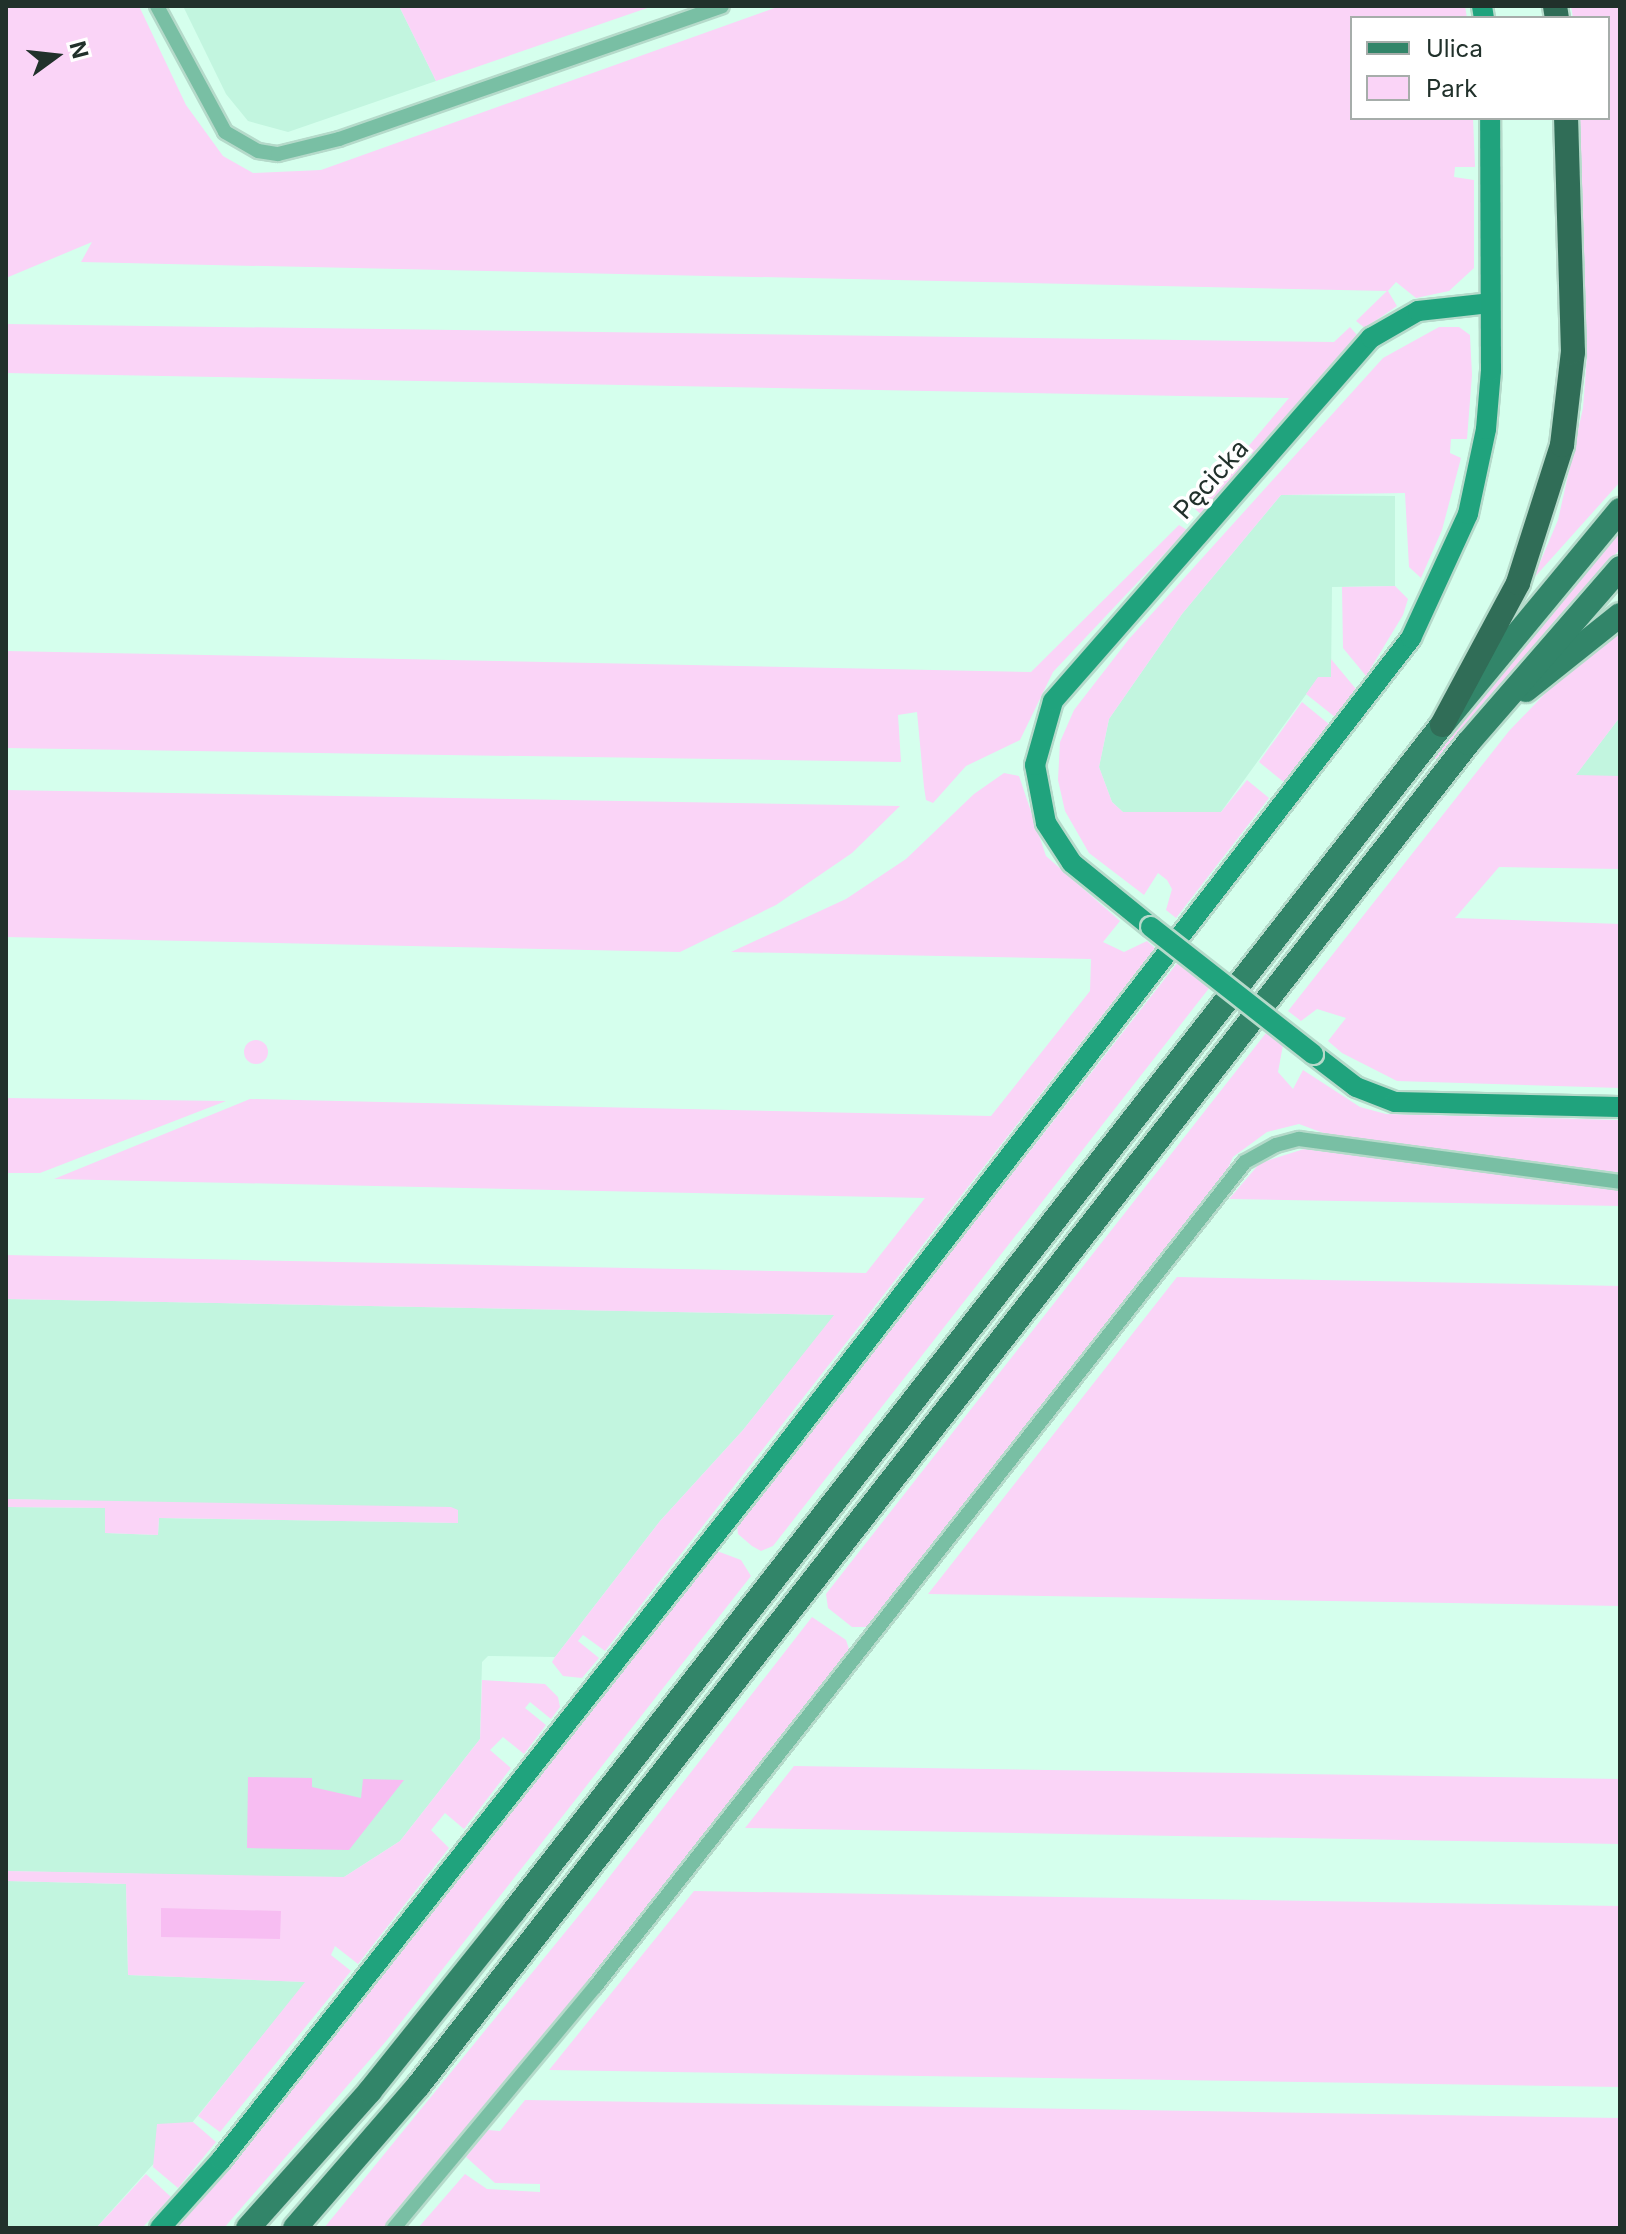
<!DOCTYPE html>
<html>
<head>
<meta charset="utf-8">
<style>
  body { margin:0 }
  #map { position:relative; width:1626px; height:2234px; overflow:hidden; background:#d5ffed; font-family:Inter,sans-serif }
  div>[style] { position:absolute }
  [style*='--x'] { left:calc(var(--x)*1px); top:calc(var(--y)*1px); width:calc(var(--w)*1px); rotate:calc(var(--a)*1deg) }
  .built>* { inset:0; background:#c2f5df }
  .green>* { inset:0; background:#fad4f7 }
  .round { border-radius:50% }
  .water>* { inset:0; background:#f7bdf2 }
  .roads { filter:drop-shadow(2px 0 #b5daca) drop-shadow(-2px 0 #b5daca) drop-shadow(0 2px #b5daca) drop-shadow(0 -2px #b5daca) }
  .street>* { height:14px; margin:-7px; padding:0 7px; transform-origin:7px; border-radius:7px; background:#79bfa4 }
  .secondary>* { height:20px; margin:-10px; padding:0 10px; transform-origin:10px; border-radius:10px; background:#20a37d }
  .primary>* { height:24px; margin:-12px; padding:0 12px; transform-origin:12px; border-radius:12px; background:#328569 }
  .highway>* { height:24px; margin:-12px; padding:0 12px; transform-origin:12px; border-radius:12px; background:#306d57 }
  .bridges { filter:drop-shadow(2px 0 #b5daca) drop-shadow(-2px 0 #b5daca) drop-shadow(0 2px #b5daca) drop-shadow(0 -2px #b5daca) }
  .secondary-bridge>* { height:20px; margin:-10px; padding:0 10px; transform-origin:10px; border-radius:10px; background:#20a37d }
  span { translate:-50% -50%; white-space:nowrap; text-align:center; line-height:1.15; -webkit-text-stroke:7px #fff; paint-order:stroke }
  .street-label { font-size:26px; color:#21312b }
  .frame { position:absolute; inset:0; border:8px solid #21312b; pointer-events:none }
  .legend { position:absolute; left:1350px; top:16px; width:260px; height:104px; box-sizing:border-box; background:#fff; border:2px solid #a6adaa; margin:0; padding:10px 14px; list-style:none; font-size:24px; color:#21312b }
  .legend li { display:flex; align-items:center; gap:16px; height:40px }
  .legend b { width:40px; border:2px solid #a6adaa }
  .north { position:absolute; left:16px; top:16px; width:80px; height:80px; -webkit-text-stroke:6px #fff; paint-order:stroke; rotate:75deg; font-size:22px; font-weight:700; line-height:32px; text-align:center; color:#21312b }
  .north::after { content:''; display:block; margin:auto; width:28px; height:36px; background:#21312b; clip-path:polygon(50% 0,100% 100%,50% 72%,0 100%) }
</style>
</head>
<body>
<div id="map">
  <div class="built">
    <div style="clip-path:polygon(183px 6px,399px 6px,436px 81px,288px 132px,248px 121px,226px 94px)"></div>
    <div style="clip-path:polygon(1281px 495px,1395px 496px,1395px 586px,1332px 587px,1331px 678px,1318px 678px,1221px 812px,1123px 812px,1112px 802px,1099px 767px,1109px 719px,1182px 614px)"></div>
    <div style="clip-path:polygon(1620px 717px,1620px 777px,1575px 776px)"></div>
    <div style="clip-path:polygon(6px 1299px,835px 1315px,743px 1430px,660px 1521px,555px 1657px,488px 1656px,482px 1662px,480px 1739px,400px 1841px,344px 1877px,238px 1876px,6px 1871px,6px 1507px,106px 1508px,105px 1533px,158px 1535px,159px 1518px,457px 1523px,458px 1510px,6px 1499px)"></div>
    <div style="clip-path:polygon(6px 1881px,126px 1884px,128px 1975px,306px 1982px,191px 2124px,158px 2124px,156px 2161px,96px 2228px,6px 2228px)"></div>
  </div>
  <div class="green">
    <div style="clip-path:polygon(6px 6px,139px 6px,186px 105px,223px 156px,253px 173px,321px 170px,780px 6px,1465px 6px,1467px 18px,1352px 18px,1352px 118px,1473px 118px,1475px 167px,1455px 167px,1454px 177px,1474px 180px,1474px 268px,1449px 291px,1416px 298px,1396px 282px,1388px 291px,1397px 306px,1365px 328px,1356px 321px,1387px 291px,81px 262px,92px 242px,6px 278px)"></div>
    <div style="clip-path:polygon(399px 6px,653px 6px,436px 81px)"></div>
    <div style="clip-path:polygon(1571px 6px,1620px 6px,1620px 482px,1533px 579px,1558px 520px,1583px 408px,1587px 356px,1580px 118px,1608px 118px,1608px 18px,1573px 18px)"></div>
    <div style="clip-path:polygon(6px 324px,1334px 342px,1350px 327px,1357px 335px,1256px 457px,1246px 449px,1289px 398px,6px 373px)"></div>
    <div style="clip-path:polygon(1439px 327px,1459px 327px,1470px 335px,1472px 375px,1467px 439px,1451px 439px,1450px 453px,1461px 458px,1442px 530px,1421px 578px,1409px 567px,1405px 493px,1281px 495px,1182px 614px,1109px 719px,1099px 767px,1112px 802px,1123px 812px,1221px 812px,1247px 780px,1269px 798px,1176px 918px,1166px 910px,1172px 889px,1167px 880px,1158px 873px,1144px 895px,1089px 853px,1065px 811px,1058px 780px,1060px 742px,1074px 710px,1129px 639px,1383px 358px)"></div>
    <div style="clip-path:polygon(1243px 454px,1250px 461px,1203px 516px,1195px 509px)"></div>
    <div style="clip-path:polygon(1179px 525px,1187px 530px,1053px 672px,1020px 740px,966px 766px,933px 803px,926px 800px,924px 787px,917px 712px,898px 715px,901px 762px,6px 748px,6px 651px,1031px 672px)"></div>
    <div style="clip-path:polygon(1620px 531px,1620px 549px,1436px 759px,1432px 757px)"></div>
    <div style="clip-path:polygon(1395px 586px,1408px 599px,1403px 615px,1366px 676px,1343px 648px,1342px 587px)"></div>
    <div style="clip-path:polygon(1620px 628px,1620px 717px,1576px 775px,1620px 776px,1620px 869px,1499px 867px,1455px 918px,1620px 924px,1620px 1088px,1397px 1081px,1342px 1053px,1328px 1041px,1346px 1018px,1317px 1009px,1301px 1021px,1288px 1011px,1509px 731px,1559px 679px)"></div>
    <div style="clip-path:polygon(1331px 659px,1356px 689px,1335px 717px,1306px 694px,1318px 677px,1331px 677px)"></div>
    <div style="clip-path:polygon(1302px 702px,1330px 725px,1285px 783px,1259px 762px)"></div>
    <div style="clip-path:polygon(1004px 773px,1019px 776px,1046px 856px,1120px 921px,1103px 942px,1124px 952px,1147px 941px,1155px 948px,605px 1651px,583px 1635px,578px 1641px,599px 1658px,582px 1678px,563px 1676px,552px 1662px,555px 1657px,660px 1521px,743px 1430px,834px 1315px,6px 1299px,6px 1255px,866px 1273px,925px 1198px,54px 1179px,250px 1099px,991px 1116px,1090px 991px,1091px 959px,731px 952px,846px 899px,906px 859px,974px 794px)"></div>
    <div style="clip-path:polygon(6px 790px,900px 806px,852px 853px,776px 905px,680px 952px,6px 937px)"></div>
    <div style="clip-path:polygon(1178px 962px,1210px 987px,773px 1546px,761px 1551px,752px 1546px,738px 1534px,737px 1525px)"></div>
    <div style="clip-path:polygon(1266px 1033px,1283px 1045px,1278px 1072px,1293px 1089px,1303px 1070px,1360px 1107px,1386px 1114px,1620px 1120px,1620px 1173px,1334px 1137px,1299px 1124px,1267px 1132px,1233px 1157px,1222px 1181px,874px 1627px,852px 1627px,828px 1608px,826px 1594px)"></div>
    <div class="round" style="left:244px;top:1040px;width:24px;height:24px"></div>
    <div style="clip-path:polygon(6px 1098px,226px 1101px,40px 1173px,6px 1173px)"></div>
    <div style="clip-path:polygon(1304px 1149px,1620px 1190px,1620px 1206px,1229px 1199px,1260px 1163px)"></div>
    <div style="clip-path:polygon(1177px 1277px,1620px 1286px,1620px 1606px,928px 1594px)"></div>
    <div style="clip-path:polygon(6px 1499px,451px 1507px,458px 1510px,458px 1523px,159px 1518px,158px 1535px,105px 1533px,105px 1508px,6px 1507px)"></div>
    <div style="clip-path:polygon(717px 1551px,741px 1560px,751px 1576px,387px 2040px,224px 2228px,174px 2228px)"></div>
    <div style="clip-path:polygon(812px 1617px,846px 1640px,850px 1652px,486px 2114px,427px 2175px,420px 2193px,389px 2228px,324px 2228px,589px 1903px)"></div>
    <div style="clip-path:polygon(482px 1680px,545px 1684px,558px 1697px,560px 1707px,551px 1719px,530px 1702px,525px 1708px,546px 1725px,524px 1754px,503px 1737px,490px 1750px,511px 1768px,464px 1829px,445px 1813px,431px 1830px,449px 1848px,358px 1964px,335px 1946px,331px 1955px,351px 1971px,220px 2132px,198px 2116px,305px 1982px,128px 1975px,126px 1884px,6px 1881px,6px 1871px,344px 1877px,400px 1841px,480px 1739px)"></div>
    <div style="clip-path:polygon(794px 1766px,1620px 1779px,1620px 1844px,745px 1828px)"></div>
    <div style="clip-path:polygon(694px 1891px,1620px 1906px,1620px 2087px,549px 2070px)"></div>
    <div style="clip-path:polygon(525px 2100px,1620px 2118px,1620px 2228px,418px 2228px,465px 2174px,487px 2189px,540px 2192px,540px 2184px,495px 2183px,466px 2157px,488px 2130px,500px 2131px)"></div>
    <div style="clip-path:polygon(193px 2122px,216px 2142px,178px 2188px,153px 2167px,157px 2124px)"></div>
    <div style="clip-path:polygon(146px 2174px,171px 2197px,142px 2228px,96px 2228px)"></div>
  </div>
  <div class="water">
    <div style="clip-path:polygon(248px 1777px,312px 1778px,312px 1787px,361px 1798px,363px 1779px,404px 1780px,349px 1850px,247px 1848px)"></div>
    <div style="clip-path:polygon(161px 1908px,281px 1911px,280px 1939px,161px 1937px)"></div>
  </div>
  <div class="roads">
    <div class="street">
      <div style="--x:157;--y:6;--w:143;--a:61.6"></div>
      <div style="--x:225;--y:132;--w:38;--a:30"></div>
      <div style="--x:258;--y:151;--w:20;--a:9"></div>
      <div style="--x:278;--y:154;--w:63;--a:-13.8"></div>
      <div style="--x:339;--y:139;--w:405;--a:-19.1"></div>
      <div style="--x:394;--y:2228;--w:314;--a:-50.2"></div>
      <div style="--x:595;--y:1987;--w:1050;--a:-51.77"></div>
      <div style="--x:1245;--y:1162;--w:35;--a:-29"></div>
      <div style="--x:1276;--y:1145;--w:24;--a:-15"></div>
      <div style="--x:1299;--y:1139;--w:324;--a:7.6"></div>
    </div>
    <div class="secondary">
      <div style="--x:1482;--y:6;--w:12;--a:81"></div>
      <div style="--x:1151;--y:927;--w:102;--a:-141"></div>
      <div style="--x:1072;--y:863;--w:48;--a:-123"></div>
      <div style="--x:1046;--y:823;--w:59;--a:-100.7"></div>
      <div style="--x:1035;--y:765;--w:66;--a:-74.3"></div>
      <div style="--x:1053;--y:701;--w:483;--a:-48.8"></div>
      <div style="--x:1371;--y:338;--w:54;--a:-29.9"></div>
      <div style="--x:1418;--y:311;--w:72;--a:-6.3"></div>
      <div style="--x:1313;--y:1054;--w:54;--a:37.5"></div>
      <div style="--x:1356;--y:1087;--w:42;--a:21"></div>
      <div style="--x:1395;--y:1102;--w:225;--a:1.3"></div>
      <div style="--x:160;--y:2228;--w:91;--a:-48.1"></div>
      <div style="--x:221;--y:2160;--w:888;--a:-51.67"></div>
      <div style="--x:772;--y:1463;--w:1044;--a:-52.24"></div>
      <div style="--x:1411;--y:638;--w:136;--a:-65.3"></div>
      <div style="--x:1468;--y:514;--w:87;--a:-78"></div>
      <div style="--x:1486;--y:429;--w:58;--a:-85.1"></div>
      <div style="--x:1491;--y:371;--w:253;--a:-90.2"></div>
    </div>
    <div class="primary">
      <div style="--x:1526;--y:690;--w:120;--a:-38.6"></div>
      <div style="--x:248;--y:2228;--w:183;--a:-48.3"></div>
      <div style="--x:370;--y:2091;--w:231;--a:-51.3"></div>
      <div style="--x:514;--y:1911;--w:1506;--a:-51.96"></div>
      <div style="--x:1442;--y:725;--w:279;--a:-50.4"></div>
      <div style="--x:295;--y:2228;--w:188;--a:-49.1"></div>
      <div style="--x:418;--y:2086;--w:1705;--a:-51.98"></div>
      <div style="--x:1468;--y:743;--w:232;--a:-49"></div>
    </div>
    <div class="highway">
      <div style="--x:1555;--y:6;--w:12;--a:81"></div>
      <div style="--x:1442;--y:725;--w:161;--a:-61.8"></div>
      <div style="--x:1518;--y:583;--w:145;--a:-72.3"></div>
      <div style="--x:1562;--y:445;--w:94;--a:-83.3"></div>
      <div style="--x:1573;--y:352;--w:234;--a:-91.7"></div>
    </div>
  </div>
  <div class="bridges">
    <div class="secondary-bridge">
      <div style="--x:1151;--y:927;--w:206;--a:38.1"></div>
    </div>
  </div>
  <div class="street-label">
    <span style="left:1211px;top:479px;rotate:-48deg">Pęcicka</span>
  </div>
  <div class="frame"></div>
  <ul class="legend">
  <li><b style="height:10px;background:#328569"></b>Ulica</li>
  <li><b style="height:22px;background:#fad4f7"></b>Park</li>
  </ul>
  <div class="north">N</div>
</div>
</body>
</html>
